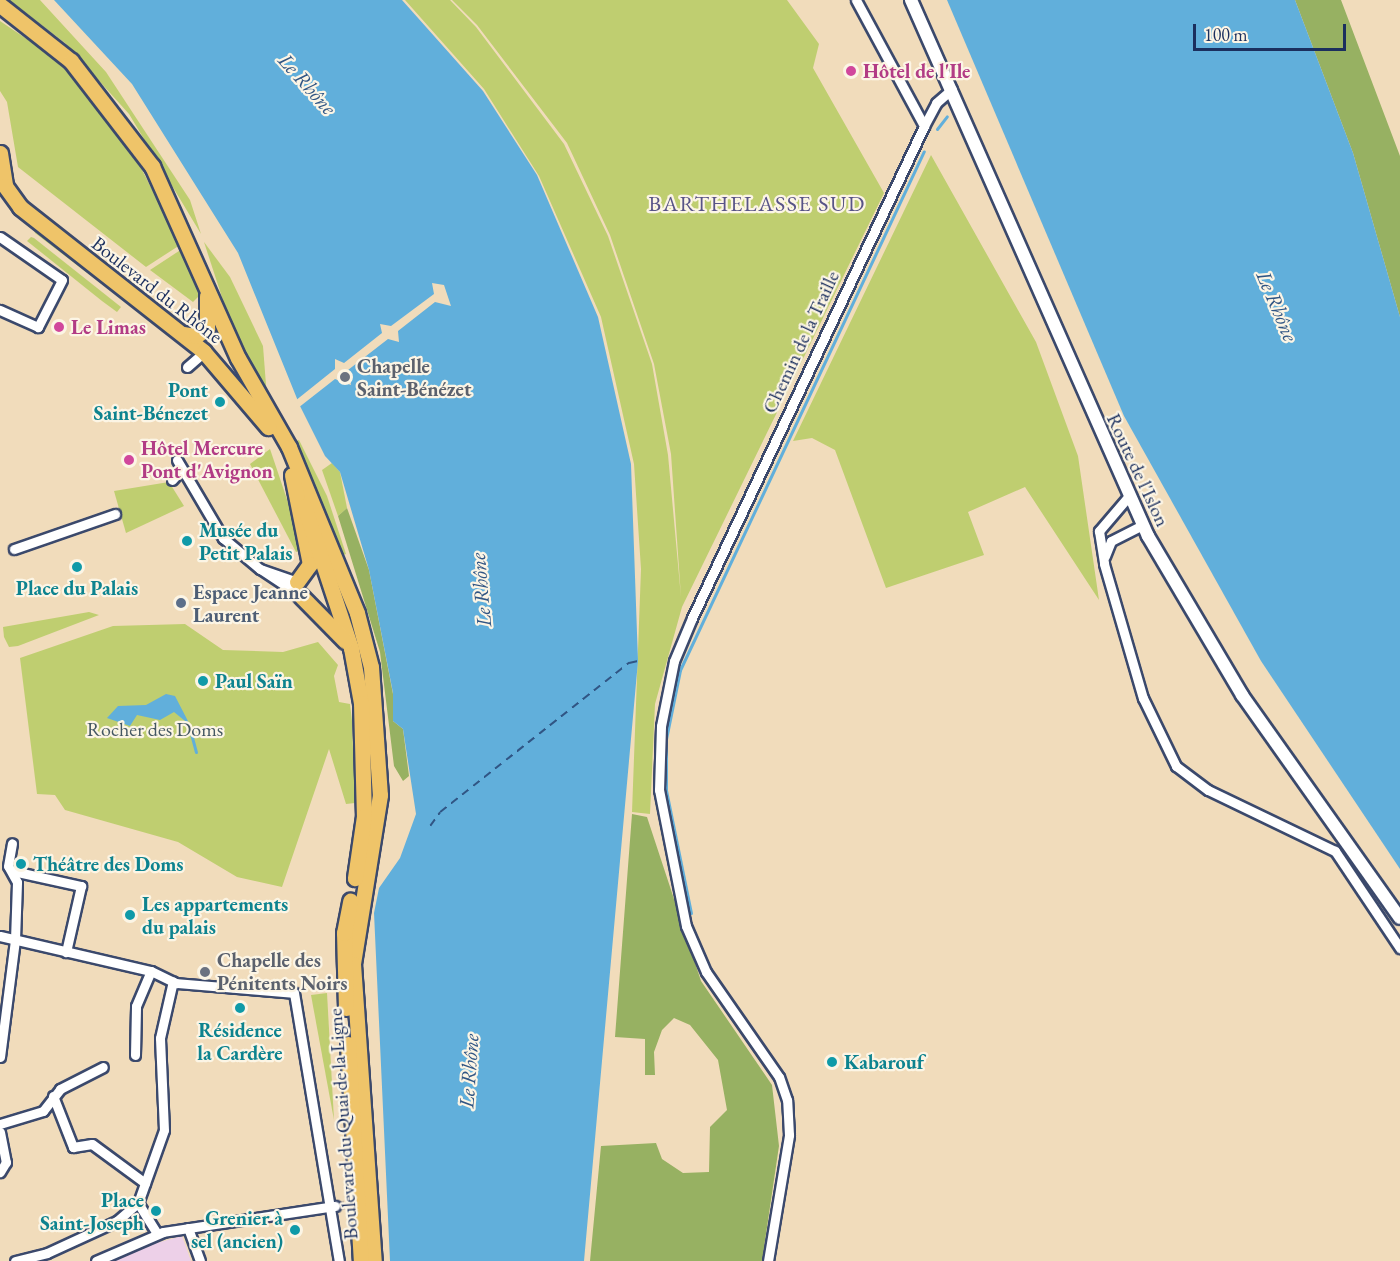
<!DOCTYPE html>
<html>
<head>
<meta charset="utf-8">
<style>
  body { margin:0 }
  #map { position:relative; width:1400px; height:1261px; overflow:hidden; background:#f1dcbb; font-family:"EB Garamond",serif }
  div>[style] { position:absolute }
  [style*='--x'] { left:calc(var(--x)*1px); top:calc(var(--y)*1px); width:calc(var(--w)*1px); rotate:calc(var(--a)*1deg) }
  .built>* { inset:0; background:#edd0e8 }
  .green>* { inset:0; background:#bfce70 }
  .forest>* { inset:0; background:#97b162 }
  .water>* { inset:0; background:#61afdb }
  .pier>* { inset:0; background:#f1dcbb }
  .stream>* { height:3px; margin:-1.5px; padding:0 1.5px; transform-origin:1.5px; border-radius:1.5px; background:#61afdb }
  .ferry>* { height:1.5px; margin-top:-0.75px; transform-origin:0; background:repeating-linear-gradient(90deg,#305584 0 8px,transparent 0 14px) }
  .minor-tunnel>* { height:9px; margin-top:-4.5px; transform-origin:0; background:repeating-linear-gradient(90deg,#c6b9a8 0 9px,transparent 0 13.5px) }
  .roads { filter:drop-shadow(2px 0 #3b496c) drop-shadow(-2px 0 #3b496c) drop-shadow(0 2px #3b496c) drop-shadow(0 -2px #3b496c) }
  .minor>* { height:9px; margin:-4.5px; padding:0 4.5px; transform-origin:4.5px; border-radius:4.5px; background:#fff }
  .tertiary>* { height:12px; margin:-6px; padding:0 6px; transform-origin:6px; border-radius:6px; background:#fff }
  .primary>* { height:15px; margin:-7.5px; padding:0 7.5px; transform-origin:7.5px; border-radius:7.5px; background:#efc469 }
  .dots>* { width:16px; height:16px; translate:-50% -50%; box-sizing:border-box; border:3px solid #fcf5e5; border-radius:50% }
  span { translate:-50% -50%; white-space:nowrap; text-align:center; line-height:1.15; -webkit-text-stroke:4.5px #fcf5e5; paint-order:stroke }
  .hotel-label { font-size:20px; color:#b23c85; font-weight:700 }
  .left { translate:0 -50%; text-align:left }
  .street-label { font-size:20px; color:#1b2f5e }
  .worship-label { font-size:20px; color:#5b616d; font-weight:700 }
  .culture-label { font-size:20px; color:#0d838f; font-weight:700 }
  .right { translate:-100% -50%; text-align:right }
  .service-label { font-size:20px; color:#4e5e75; font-weight:700 }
  .park-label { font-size:20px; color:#445762 }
  .water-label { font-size:21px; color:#305584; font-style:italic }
  .quarter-label { font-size:22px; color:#585487; letter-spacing:1.5px }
  .scale { position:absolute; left:1193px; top:24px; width:153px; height:27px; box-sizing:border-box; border:3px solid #1b2f5e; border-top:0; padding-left:8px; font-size:18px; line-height:21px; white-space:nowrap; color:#1b2f5e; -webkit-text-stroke:4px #fcf5e5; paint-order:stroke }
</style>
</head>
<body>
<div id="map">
  <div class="built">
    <div style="clip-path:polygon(182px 1236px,191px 1261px,112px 1261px,153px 1244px)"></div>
  </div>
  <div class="green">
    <div style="clip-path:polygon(9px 0,40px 0,106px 72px,190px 200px,201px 234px,129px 114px,65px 43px)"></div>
    <div style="clip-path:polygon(405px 0,450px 0,476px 27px,564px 144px,608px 236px,652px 364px,668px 455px,681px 597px,671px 454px,654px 364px,610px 235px,567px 143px,477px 25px,452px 0,787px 0,819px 44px,813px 68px,884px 193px,682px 607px,655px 704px,650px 814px,632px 812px,641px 569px,634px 464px,601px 317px,539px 176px,484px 89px)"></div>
    <div style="clip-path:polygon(0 21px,52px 56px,103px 109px,132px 150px,180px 245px,146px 267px,18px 167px,7px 102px,0 91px)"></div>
    <div style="clip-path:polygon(931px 155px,1036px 342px,1078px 456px,1099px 600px,1025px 487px,968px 512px,984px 555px,886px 588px,835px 450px,812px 438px,793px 441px)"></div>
    <div style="clip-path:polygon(33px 226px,122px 296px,120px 298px,35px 233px)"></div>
    <div style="clip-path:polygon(31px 237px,34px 238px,121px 307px,117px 312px,102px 301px,27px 241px)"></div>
    <div style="clip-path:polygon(204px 242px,230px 277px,263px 346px,267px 398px,233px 331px)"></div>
    <div style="clip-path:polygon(182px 249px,200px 295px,193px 302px,150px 270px)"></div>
    <div style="clip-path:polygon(299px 440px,327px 496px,346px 554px,340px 556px,293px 443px)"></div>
    <div style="clip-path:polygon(270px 449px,298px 532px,302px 550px,296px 552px,250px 464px)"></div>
    <div style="clip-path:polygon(332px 463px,340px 472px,347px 508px,338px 516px,322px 470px)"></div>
    <div style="clip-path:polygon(169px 482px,184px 506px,126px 533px,114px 491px)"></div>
    <div style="clip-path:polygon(89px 612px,99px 615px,18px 646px,9px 647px,4px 637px,3px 627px)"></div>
    <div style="clip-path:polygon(185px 624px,223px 650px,283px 652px,318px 642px,338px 665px,334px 676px,339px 702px,350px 704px,352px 721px,355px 803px,346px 804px,329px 749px,282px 887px,237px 877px,178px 842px,65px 810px,55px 795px,37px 794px,20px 658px,113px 626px)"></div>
    <div style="clip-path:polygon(327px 993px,334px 1120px,311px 995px)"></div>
  </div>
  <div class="forest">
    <div style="clip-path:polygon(1295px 0,1341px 0,1400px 156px,1400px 317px,1353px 153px)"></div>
    <div style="clip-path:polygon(347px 508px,369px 570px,393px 694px,393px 721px,403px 729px,409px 776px,403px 781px,394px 766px,380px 652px,338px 516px)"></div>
    <div style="clip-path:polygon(632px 814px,647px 817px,701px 981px,772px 1085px,779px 1146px,762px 1261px,590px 1261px,601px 1146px,656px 1143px,662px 1159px,683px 1173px,709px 1172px,710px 1127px,727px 1110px,718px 1060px,690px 1025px,674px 1018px,662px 1030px,654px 1052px,655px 1075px,645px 1075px,645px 1039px,615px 1037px)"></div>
  </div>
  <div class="water">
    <div style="clip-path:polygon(54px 0,402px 0,483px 91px,537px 175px,598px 317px,631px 464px,638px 661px,584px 1261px,390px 1261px,374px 913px,379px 888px,400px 858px,416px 814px,403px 729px,393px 721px,393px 693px,369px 570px,340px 472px,325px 456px,300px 406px,238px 253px,132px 84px)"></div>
    <div style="clip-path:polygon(947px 0,1295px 0,1353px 153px,1400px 317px,1400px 869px,1261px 661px,1124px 416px)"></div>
    <div style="clip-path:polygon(166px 694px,175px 696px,190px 725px,174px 712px,160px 720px,137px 715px,130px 726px,107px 718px,118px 706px,146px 705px)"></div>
  </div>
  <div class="pier">
    <div style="clip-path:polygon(432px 283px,444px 285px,451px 306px,435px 302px,398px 331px,399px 342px,388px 339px,348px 370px,351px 385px,335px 379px,298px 408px,295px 401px,335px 369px,335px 359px,344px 363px,382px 333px,380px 324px,391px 326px,434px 294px)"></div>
  </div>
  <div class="stream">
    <div style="--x:937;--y:129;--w:16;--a:-52"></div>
    <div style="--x:189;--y:726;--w:27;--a:75"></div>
    <div style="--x:691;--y:913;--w:126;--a:-101.5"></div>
    <div style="--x:666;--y:790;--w:51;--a:-90"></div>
    <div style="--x:666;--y:739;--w:70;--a:-78.5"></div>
    <div style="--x:680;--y:670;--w:573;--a:-64.82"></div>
  </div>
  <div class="ferry">
    <div style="--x:430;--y:826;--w:17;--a:-54"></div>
    <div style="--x:440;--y:812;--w:241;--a:-38.3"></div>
    <div style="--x:629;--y:663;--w:9;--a:-13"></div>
  </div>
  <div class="minor-tunnel">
    <div style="--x:336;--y:1206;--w:13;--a:-9"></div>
  </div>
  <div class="roads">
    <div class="minor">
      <div style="--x:856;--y:0;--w:143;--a:61.6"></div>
      <div style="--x:0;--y:237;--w:75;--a:34.7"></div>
      <div style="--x:62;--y:280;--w:53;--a:117.1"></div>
      <div style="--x:38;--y:327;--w:42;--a:-155.9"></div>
      <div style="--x:187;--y:367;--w:23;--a:-41"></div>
      <div style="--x:177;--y:460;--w:91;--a:59.5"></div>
      <div style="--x:223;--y:538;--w:48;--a:40"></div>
      <div style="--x:260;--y:569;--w:39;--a:19"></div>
      <div style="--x:172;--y:480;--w:13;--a:-48"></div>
      <div style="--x:1128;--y:497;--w:45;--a:130.5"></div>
      <div style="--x:1099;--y:531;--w:33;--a:81"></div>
      <div style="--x:1104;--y:564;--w:140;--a:73.8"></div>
      <div style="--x:1143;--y:698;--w:76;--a:64.1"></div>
      <div style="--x:1176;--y:766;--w:40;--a:37"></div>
      <div style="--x:1208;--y:790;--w:141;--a:25.7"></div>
      <div style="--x:1335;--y:851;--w:117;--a:56.2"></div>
      <div style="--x:14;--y:549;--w:107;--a:-19.1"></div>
      <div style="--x:1105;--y:556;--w:16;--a:-68"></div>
      <div style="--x:1111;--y:541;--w:36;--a:-27"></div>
      <div style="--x:262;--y:570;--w:47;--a:33.7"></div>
      <div style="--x:13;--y:871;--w:70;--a:12.4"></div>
      <div style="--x:81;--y:886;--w:68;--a:102.8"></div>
      <div style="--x:0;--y:936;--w:155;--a:13.1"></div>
      <div style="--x:151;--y:971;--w:28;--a:26"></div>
      <div style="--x:176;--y:983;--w:118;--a:4.8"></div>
      <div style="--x:294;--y:993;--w:272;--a:80.5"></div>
      <div style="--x:135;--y:1055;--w:49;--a:-88.8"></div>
      <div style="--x:136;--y:1006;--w:38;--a:-67"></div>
      <div style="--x:0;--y:1057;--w:118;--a:-82.7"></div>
      <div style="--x:15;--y:940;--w:58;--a:-88"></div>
      <div style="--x:17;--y:882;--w:18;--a:-119"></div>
      <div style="--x:8;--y:866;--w:23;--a:-80"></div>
      <div style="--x:53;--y:1096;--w:55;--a:68.6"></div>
      <div style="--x:73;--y:1147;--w:19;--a:-9"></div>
      <div style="--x:92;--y:1144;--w:66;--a:36.3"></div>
      <div style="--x:0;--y:1124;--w:45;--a:-16.8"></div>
      <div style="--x:43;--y:1111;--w:28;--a:-52"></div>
      <div style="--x:60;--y:1089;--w:48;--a:-27.1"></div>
      <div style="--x:0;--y:1132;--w:31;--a:79"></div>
      <div style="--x:6;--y:1162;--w:12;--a:121"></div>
      <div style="--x:138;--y:1203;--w:36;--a:58"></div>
      <div style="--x:188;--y:1228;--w:35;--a:70"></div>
      <div style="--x:15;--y:1261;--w:33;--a:-14"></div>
      <div style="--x:47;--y:1253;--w:77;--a:-24.6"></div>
      <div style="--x:117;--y:1221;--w:28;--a:-41"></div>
      <div style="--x:138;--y:1203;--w:77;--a:-70.4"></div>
      <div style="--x:164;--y:1130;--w:92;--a:-92.5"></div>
      <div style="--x:160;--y:1038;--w:58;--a:-77.2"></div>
      <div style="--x:96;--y:1261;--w:73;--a:-23.4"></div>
      <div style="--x:163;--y:1232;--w:174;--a:-8.6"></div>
      <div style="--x:768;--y:1261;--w:128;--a:-80.5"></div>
      <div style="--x:789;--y:1135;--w:35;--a:-93"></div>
      <div style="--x:787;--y:1100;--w:24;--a:-109"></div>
      <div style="--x:779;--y:1077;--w:128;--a:-124.8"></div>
      <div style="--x:706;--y:972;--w:50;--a:-113.5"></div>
      <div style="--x:686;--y:926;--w:139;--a:-101.2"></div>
      <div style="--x:659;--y:790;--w:64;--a:-88.2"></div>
      <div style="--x:661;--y:726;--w:66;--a:-78.7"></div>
      <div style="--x:674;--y:661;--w:47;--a:-67.3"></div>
      <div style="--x:692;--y:618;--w:544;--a:-64.75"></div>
      <div style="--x:924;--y:126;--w:26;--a:-62"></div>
      <div style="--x:936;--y:103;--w:21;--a:-41"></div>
    </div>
    <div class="tertiary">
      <div style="--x:911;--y:0;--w:586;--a:66.15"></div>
      <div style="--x:1148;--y:536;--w:185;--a:59.4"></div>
      <div style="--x:1242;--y:695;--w:273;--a:54.7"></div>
    </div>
    <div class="primary">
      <div style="--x:0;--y:5;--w:90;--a:38.3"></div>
      <div style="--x:71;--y:61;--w:133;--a:52.4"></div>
      <div style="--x:152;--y:166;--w:210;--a:65.9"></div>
      <div style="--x:238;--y:358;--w:103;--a:60.2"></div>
      <div style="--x:289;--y:447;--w:179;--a:67.7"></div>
      <div style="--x:357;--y:613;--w:56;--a:75.5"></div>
      <div style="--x:371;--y:667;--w:128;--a:86"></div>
      <div style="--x:380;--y:795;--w:171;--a:99.1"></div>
      <div style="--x:353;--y:964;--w:298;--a:86"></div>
      <div style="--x:0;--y:153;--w:33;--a:81"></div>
      <div style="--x:5;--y:186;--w:26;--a:54"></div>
      <div style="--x:20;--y:207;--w:234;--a:38.2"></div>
      <div style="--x:204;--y:352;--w:99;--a:49.5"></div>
      <div style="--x:183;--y:334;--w:13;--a:9"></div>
      <div style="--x:196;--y:336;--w:14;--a:-36"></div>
      <div style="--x:207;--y:328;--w:32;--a:-90"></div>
      <div style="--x:292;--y:475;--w:91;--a:78.6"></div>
      <div style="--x:310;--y:564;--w:22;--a:126"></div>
      <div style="--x:304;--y:506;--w:150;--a:71.7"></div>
      <div style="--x:351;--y:648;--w:56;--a:79.7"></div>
      <div style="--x:361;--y:703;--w:113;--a:88.5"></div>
      <div style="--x:364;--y:816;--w:63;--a:98.3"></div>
      <div style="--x:301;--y:596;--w:63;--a:45.6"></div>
      <div style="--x:346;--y:1008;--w:75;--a:-91.5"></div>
      <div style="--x:344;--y:933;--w:33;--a:-79"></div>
      <div style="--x:348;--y:1044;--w:217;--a:86.6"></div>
    </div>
  </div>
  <div class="dots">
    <div style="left:851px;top:71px;background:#d1479c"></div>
    <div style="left:59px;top:327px;background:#d1479c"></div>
    <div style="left:345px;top:377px;background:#6b7280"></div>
    <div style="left:220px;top:402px;background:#0f9aa8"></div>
    <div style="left:129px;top:460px;background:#d1479c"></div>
    <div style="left:187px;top:541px;background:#0f9aa8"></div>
    <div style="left:77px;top:567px;background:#0f9aa8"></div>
    <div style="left:181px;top:603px;background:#5c6f8a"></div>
    <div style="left:203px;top:681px;background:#0f9aa8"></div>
    <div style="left:21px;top:864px;background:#0f9aa8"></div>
    <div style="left:130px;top:915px;background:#0f9aa8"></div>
    <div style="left:205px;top:972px;background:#6b7280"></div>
    <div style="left:240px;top:1008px;background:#0f9aa8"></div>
    <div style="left:832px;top:1062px;background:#0f9aa8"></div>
    <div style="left:156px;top:1211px;background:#0f9aa8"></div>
    <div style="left:295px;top:1230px;background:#0f9aa8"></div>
  </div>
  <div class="hotel-label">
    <span class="left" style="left:863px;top:71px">Hôtel de l'Ile</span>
    <span class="left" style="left:71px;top:327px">Le Limas</span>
    <span class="left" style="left:141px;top:460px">Hôtel Mercure<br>Pont d'Avignon</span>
  </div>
  <div class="street-label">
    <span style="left:157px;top:290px;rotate:38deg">Boulevard du Rhône</span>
    <span style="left:801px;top:342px;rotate:-65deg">Chemin de la Traille</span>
    <span style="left:1138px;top:470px;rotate:65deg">Route de l'Islon</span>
    <span style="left:343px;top:1124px;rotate:-94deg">Boulevard du Quai de la Ligne</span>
  </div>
  <div class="worship-label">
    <span class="left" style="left:357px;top:378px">Chapelle<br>Saint-Bénézet</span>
    <span class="left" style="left:217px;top:972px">Chapelle des<br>Pénitents Noirs</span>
  </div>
  <div class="culture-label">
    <span class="right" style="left:208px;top:402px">Pont<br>Saint-Bénezet</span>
    <span class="left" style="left:199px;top:542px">Musée du<br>Petit Palais</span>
    <span style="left:77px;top:588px">Place du Palais</span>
    <span class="left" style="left:215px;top:681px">Paul Saïn</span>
    <span class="left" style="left:33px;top:864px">Théâtre des Doms</span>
    <span class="left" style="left:142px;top:916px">Les appartements<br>du palais</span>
    <span style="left:240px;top:1042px">Résidence<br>la Cardère</span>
    <span class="left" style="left:844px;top:1062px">Kabarouf</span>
    <span class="right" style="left:144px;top:1212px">Place<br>Saint-Joseph</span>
    <span class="right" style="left:283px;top:1230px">Grenier à<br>sel (ancien)</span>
  </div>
  <div class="service-label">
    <span class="left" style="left:193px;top:604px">Espace Jeanne<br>Laurent</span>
  </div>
  <div class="park-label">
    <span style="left:155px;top:729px">Rocher des Doms</span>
  </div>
  <div class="water-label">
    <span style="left:307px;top:84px;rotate:48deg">Le Rhône</span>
    <span style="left:1277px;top:306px;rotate:67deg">Le Rhône</span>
    <span style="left:481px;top:590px;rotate:-95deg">Le Rhône</span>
    <span style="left:469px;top:1071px;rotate:-86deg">Le Rhône</span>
  </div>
  <div class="quarter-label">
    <span style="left:757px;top:204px">BARTHELASSE SUD</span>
  </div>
  <div class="scale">100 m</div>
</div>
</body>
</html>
